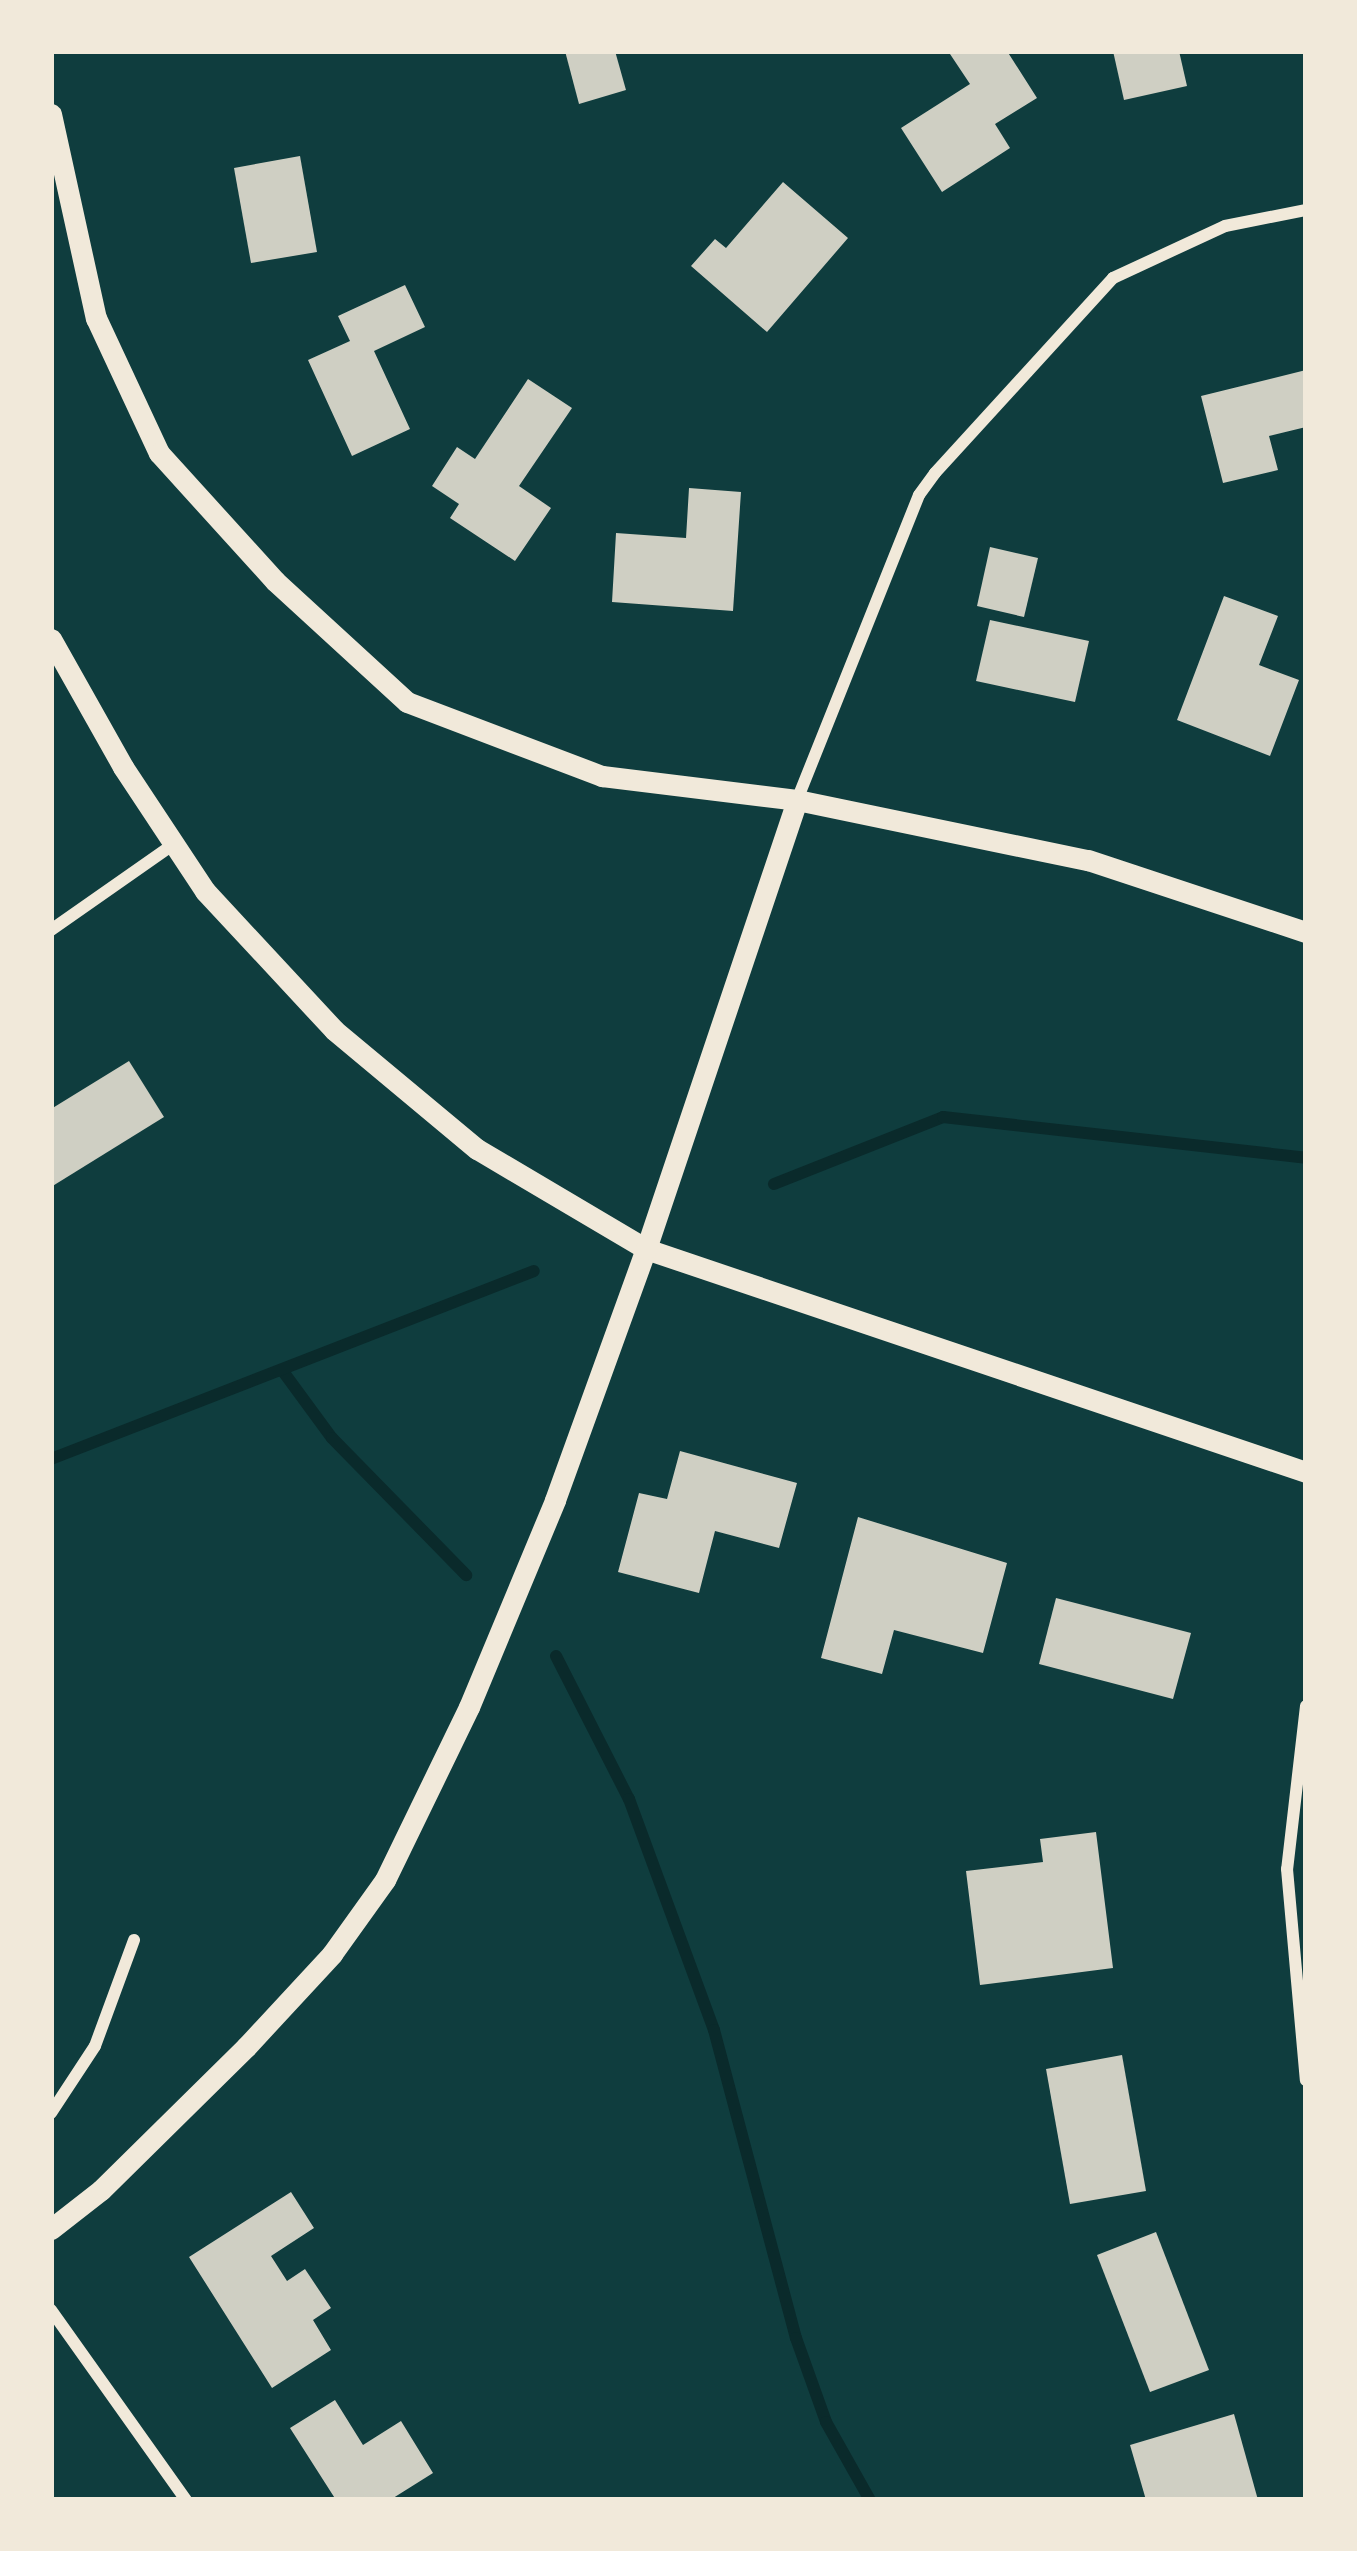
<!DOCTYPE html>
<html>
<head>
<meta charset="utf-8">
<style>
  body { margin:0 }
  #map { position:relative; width:1357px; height:2551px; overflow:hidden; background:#0f3d3e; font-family:"PT Sans",sans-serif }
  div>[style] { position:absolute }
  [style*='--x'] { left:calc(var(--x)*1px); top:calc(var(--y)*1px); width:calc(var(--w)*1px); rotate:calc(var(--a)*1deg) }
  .stream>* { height:12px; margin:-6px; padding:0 6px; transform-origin:6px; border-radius:6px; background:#0a2a2b }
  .building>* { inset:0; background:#cfcfc3 }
  .minor>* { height:12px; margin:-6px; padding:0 6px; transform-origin:6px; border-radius:6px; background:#f1e9da }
  .tertiary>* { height:21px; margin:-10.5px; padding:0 10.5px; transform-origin:10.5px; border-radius:10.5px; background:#f1e9da }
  span { translate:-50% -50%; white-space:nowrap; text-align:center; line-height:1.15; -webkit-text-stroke:9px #f1e9da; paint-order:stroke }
  .frame { position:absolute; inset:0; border:54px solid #f1e9da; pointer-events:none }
</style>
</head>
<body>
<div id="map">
  <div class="stream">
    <div style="--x:774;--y:1184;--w:182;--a:-21.6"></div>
    <div style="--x:943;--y:1117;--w:365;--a:6.4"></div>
    <div style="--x:282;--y:1370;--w:84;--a:53.7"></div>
    <div style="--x:332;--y:1438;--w:192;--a:45.6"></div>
    <div style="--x:51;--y:1459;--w:518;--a:-21.27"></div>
    <div style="--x:556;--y:1656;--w:161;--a:63"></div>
    <div style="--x:629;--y:1799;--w:246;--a:69.8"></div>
    <div style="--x:714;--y:2030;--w:319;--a:75.1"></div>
    <div style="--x:796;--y:2338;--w:89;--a:70.3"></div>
    <div style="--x:826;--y:2422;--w:90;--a:60.6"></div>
  </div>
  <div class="building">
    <div style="clip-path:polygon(565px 51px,615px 51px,626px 90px,579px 104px)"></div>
    <div style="clip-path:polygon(948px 51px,1007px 51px,1037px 98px,995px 124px,1010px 148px,942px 192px,901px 128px,970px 84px)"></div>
    <div style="clip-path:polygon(1113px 51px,1179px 51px,1187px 86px,1124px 100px)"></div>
    <div style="clip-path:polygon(300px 156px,317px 252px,251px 263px,234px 168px)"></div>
    <div style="clip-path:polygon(783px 182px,848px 238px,767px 332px,691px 266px,715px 239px,726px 248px)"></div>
    <div style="clip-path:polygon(405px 285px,425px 327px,374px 351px,410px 429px,352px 456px,308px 360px,350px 341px,338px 316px)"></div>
    <div style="clip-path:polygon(1306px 370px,1306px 427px,1269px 436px,1278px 470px,1223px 483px,1201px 396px)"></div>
    <div style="clip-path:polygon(528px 379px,572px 408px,519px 486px,551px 508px,515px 561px,450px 518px,459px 504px,432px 486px,457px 447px,475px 459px)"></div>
    <div style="clip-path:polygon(689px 488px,741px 492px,733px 611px,612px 602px,616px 533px,686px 538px)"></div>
    <div style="clip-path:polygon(990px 547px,1038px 558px,1024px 617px,977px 606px)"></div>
    <div style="clip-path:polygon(1224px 596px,1278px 616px,1259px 665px,1299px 680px,1270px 756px,1177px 720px)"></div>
    <div style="clip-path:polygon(990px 620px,1089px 641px,1075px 702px,976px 681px)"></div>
    <div style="clip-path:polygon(129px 1061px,164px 1117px,51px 1187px,51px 1109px)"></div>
    <div style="clip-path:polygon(680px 1451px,797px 1483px,779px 1548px,715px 1531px,699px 1593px,618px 1572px,639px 1493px,667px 1499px)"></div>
    <div style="clip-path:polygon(858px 1517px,1007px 1563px,983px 1653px,894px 1630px,882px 1674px,821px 1658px)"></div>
    <div style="clip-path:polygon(1056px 1598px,1191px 1633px,1173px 1699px,1039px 1664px)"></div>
    <div style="clip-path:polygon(1096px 1832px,1113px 1968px,980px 1985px,966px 1871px,1043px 1862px,1040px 1839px)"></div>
    <div style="clip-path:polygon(1122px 2055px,1146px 2191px,1070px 2204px,1046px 2069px)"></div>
    <div style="clip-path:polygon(291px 2192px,314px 2228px,271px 2256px,287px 2281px,305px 2269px,331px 2308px,313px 2320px,331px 2350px,272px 2388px,189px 2257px)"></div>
    <div style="clip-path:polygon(1156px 2232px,1209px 2370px,1150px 2392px,1097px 2255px)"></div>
    <div style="clip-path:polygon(335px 2400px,363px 2445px,401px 2421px,433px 2473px,390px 2500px,336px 2500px,290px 2428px)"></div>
    <div style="clip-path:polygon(1234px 2414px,1258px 2500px,1146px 2500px,1130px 2445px)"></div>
  </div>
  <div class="minor">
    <div style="--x:797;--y:800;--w:328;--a:-68.2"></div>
    <div style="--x:919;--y:495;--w:27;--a:-54"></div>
    <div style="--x:935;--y:473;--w:264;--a:-47.6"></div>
    <div style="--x:1113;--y:278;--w:123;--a:-24.9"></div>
    <div style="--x:1225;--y:226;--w:83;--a:-11.2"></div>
    <div style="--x:51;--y:930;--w:150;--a:-35"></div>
    <div style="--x:1306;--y:1706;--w:164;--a:96.6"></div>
    <div style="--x:1287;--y:1869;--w:212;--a:84.9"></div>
    <div style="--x:51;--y:2113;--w:80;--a:-56.7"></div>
    <div style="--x:95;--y:2046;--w:113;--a:-69.8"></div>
    <div style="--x:51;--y:2310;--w:233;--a:54.6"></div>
  </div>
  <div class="tertiary">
    <div style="--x:51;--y:114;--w:209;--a:77.6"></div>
    <div style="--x:96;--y:318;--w:149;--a:65"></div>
    <div style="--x:159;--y:453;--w:173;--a:47.8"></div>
    <div style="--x:275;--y:581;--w:179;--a:42.5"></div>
    <div style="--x:407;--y:702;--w:209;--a:20.8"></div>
    <div style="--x:602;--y:776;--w:196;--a:7"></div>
    <div style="--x:797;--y:800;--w:297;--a:11.7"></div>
    <div style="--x:1088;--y:860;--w:230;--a:18.3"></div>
    <div style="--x:51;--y:639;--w:147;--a:60.6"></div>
    <div style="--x:123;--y:767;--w:149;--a:56.5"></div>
    <div style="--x:205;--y:891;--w:190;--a:47.1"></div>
    <div style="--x:334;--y:1030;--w:186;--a:39.8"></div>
    <div style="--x:477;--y:1149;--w:196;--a:30.6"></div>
    <div style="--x:646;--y:1249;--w:697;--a:18.67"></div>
    <div style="--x:51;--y:2229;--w:63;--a:-38"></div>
    <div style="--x:101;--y:2190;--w:204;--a:-44.6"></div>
    <div style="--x:246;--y:2047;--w:127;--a:-47.2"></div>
    <div style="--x:332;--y:1954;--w:91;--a:-54.4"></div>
    <div style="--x:385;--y:1880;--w:192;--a:-64.1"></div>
    <div style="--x:469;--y:1707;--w:224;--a:-67.4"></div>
    <div style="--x:555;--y:1500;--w:267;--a:-70.1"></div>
    <div style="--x:646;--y:1249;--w:474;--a:-71.4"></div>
  </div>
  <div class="frame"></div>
</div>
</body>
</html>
